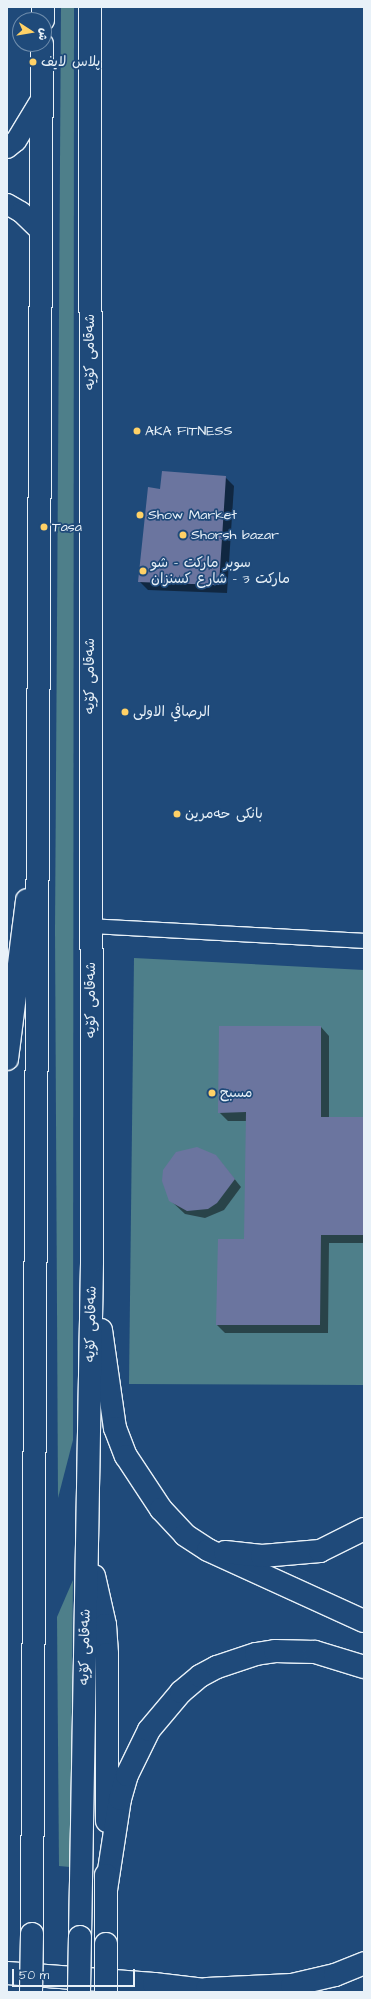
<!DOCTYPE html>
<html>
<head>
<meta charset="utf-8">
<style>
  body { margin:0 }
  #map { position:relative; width:371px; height:1999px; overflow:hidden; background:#1f4a7a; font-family:"Architects Daughter","Playpen Sans Arabic",sans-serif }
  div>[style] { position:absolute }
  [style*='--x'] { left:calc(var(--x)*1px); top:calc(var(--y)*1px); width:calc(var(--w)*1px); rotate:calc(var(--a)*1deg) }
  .green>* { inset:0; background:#4e7f8a }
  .shadow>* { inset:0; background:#0007 }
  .building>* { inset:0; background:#6b759f }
  .roads { filter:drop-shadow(1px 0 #e8f1f8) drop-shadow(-1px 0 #e8f1f8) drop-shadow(0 1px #e8f1f8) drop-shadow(0 -1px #e8f1f8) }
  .street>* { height:14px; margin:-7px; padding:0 7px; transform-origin:7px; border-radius:7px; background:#1f4a7a }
  .secondary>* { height:20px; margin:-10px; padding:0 10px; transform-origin:10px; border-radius:10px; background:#1f4a7a }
  .highway>* { height:22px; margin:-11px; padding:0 11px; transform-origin:11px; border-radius:11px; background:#1f4a7a }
  .bridges { filter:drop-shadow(1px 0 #e8f1f8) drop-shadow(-1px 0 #e8f1f8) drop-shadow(0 1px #e8f1f8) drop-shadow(0 -1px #e8f1f8) }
  .highway-bridge>* { height:22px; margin:-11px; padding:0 11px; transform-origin:11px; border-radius:11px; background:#1f4a7a }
  .dots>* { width:11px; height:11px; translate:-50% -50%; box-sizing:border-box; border:2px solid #1f4a7a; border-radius:50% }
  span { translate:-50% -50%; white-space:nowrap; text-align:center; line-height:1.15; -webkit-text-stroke:3.5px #1f4a7a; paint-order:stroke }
  .poi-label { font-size:14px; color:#e8f1f8 }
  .left { translate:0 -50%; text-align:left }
  .street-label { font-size:14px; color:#e8f1f8 }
  .frame { position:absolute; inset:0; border:8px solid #e8f1f8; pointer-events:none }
  .north { position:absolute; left:12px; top:12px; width:40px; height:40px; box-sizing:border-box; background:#1f4a7a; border:1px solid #6f8dac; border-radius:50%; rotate:102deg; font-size:11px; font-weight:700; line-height:16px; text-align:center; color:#e8f1f8 }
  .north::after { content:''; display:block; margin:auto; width:14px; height:18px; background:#ffd166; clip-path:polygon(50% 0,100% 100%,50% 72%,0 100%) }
  .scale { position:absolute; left:12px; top:1969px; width:123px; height:18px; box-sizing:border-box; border:2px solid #e8f1f8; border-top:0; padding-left:5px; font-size:12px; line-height:14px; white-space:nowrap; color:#e8f1f8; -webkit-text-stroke:3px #1f4a7a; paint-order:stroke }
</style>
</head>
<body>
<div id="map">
  <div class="green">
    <div style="clip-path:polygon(61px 7px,74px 7px,73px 1440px,58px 1498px,55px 930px)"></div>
    <div style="clip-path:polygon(134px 958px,364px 970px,364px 1385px,129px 1384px)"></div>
    <div style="clip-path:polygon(73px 1580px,70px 1867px,59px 1866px,57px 1617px)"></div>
  </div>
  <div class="shadow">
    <div style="clip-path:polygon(225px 477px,234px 486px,227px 593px,148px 590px,139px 581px,161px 490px)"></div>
    <div style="clip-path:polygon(321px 1027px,329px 1036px,329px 1118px,364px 1118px,364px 1243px,329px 1243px,328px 1333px,225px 1333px,217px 1325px,245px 1240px,247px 1121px,228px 1121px,219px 1112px)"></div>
    <div style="clip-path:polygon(216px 1156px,241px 1187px,224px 1210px,205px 1218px,185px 1214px,170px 1200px)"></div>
  </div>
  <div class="building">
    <div style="clip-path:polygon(162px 471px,226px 476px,219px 585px,138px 582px,148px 487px,160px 489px)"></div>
    <div style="clip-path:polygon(219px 1026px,321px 1026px,321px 1117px,364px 1117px,364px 1235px,321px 1235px,320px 1325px,216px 1325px,218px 1239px,244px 1239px,246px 1112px,218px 1113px)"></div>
    <div style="clip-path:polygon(197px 1147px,216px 1155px,235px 1179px,217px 1203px,208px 1209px,187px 1211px,169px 1201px,162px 1181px,163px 1170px,176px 1152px)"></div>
  </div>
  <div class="roads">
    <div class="street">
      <div style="--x:90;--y:926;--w:274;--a:3.1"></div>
    </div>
    <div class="secondary">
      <div style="--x:7;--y:148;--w:11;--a:-38"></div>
      <div style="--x:16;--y:141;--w:50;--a:-58.8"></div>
      <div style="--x:7;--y:204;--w:16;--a:30"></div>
      <div style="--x:21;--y:212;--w:28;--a:44"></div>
    </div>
    <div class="highway">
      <div style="--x:43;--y:20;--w:13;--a:-90"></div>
      <div style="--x:7;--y:1059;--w:160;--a:-82.8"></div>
      <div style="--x:101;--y:1330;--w:99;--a:81.9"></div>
      <div style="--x:115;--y:1428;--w:30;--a:69"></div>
      <div style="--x:126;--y:1456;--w:64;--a:56.6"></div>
      <div style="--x:161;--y:1509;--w:35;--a:47"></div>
      <div style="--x:185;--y:1535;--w:27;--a:33"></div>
      <div style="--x:208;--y:1550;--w:171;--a:24.5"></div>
      <div style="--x:225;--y:1552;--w:37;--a:6"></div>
      <div style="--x:262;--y:1556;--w:58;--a:-4.9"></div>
      <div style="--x:320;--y:1551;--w:49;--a:-26.6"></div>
      <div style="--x:94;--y:1576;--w:50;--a:77.3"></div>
      <div style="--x:105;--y:1625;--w:29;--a:86"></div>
      <div style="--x:107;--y:1654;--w:167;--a:90"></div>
      <div style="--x:106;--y:1890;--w:92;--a:-81.3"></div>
      <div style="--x:120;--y:1799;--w:25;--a:-74"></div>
      <div style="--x:127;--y:1775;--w:50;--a:-63.9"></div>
      <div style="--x:149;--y:1730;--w:50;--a:-49.9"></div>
      <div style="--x:181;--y:1692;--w:25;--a:-40"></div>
      <div style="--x:200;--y:1676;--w:19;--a:-28"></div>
      <div style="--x:217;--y:1667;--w:41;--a:-18.4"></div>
      <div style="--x:256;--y:1654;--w:19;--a:-9"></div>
      <div style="--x:275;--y:1651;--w:40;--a:1.4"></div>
      <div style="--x:315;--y:1652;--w:51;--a:17"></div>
      <div style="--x:32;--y:1934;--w:1890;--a:-89.7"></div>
      <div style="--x:80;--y:1937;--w:676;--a:-88.98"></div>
      <div style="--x:92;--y:1261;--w:1254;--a:-90.09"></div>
      <div style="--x:106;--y:1944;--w:69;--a:-90"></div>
      <div style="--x:7;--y:1973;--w:147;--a:4.3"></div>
      <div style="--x:154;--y:1984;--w:68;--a:6.7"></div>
      <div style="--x:207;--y:1989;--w:85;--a:-2.7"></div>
      <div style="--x:292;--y:1985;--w:44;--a:-13.1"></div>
      <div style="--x:335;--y:1975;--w:31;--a:-22"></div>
    </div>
  </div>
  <div class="bridges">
    <div class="highway-bridge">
      <div style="--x:31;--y:1992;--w:58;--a:-89"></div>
      <div style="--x:79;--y:1992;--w:55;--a:-89"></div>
      <div style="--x:106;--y:1992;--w:48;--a:-90"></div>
    </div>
  </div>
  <div class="dots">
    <div style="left:33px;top:62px;background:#ffd166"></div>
    <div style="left:137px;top:431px;background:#ffd166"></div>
    <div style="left:140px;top:515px;background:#ffd166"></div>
    <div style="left:44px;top:527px;background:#ffd166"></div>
    <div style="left:183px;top:535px;background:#ffd166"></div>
    <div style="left:143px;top:571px;background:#ffd166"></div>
    <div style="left:125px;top:712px;background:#ffd166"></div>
    <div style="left:177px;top:814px;background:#ffd166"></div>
    <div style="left:212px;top:1093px;background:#ffd166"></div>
  </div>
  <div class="poi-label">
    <span class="left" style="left:41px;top:62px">پلاس لایف</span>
    <span class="left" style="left:145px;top:431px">AKA FITNESS</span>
    <span class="left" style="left:148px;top:515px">Show Market</span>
    <span class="left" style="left:52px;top:527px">Tasa</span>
    <span class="left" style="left:191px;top:535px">Shorsh bazar</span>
    <span class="left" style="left:151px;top:571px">سوبر ماركت - شو<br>ماركت 3 - شارع كسنزان</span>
    <span class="left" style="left:133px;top:712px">الرصافي الاولى</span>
    <span class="left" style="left:185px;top:814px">بانكی حه‌مرین</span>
    <span class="left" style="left:220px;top:1093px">مسبح</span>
  </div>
  <div class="street-label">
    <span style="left:90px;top:352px;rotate:-90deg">شەقامی کۆیە</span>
    <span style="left:90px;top:676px;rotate:-90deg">شەقامی کۆیە</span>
    <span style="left:91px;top:1000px;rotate:-90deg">شەقامی کۆیە</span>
    <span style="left:91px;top:1324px;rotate:-89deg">شەقامی کۆیە</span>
    <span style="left:85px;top:1647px;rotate:-89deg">شەقامی کۆیە</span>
  </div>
  <div class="frame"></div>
  <div class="north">ش</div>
  <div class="scale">50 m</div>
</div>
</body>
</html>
